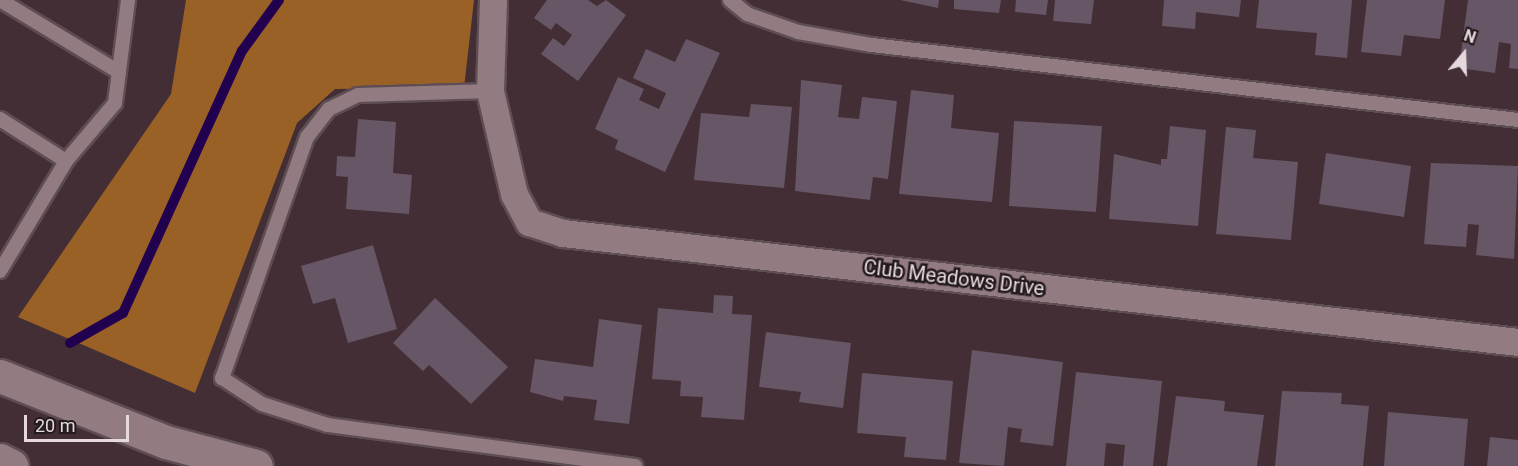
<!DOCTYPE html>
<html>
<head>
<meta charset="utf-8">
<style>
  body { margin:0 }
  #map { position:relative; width:1518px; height:466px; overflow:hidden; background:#432e35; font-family:Roboto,sans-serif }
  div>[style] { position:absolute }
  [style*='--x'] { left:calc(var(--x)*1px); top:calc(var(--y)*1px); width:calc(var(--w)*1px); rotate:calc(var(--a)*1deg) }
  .forest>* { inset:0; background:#9a6126 }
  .stream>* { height:10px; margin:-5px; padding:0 5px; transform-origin:5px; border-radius:5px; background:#220050 }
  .building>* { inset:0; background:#665666 }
  .roads { filter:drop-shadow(2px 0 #5e4d53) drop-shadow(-2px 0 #5e4d53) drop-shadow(0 2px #5e4d53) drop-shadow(0 -2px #5e4d53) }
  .lane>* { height:14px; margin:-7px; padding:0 7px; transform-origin:7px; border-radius:7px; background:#937b82 }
  .street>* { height:27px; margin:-13.5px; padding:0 13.5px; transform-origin:13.5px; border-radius:13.5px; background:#937b82 }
  .secondary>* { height:33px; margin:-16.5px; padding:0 16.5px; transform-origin:16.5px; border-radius:16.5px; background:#937b82 }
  span { translate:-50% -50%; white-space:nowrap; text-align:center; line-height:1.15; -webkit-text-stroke:5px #231a1d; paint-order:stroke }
  .street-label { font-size:20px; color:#e6d9dd }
  .north { position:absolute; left:1434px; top:24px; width:60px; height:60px; -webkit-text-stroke:4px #231a1d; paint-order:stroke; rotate:19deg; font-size:16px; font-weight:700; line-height:24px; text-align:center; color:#e6d9dd }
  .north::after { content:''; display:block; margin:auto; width:21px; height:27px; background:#e6d9dd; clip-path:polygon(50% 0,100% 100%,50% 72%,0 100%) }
  .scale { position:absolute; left:24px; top:415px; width:105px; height:27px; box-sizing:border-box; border:3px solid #e6d9dd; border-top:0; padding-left:8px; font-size:18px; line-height:21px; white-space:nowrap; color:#e6d9dd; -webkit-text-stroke:4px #231a1d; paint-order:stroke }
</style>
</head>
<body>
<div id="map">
  <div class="forest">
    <div style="clip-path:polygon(186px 0,474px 0,464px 88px,335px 89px,297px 123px,195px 393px,18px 317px,171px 94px)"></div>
  </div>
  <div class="stream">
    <div style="--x:70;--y:343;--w:61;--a:-29.5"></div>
    <div style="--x:123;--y:313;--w:288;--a:-65.6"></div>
    <div style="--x:242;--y:51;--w:63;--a:-54"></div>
  </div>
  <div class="building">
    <div style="clip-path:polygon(547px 0,588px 0,597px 6px,606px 0,626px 15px,578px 81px,541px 54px,553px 38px,564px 46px,572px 35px,556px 23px,551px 30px,534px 18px)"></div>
    <div style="clip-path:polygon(900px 0,939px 0,938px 8px)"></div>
    <div style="clip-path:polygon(954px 0,1001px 0,999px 13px,954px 9px)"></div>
    <div style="clip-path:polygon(1016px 0,1048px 0,1046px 15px,1015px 12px)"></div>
    <div style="clip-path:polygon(1055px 0,1094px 0,1091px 24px,1053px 21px)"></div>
    <div style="clip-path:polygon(1164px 0,1241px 0,1239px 17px,1196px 12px,1195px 29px,1162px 26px)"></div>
    <div style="clip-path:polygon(1259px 0,1352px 0,1347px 58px,1315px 55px,1317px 33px,1256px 28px)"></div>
    <div style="clip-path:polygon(1367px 0,1445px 0,1440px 39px,1404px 35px,1401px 56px,1361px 52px)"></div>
    <div style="clip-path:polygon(1468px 0,1518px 0,1518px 69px,1509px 68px,1511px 44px,1499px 42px,1495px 73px,1459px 68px)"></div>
    <div style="clip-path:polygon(686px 39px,720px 53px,665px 172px,615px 149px,618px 140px,595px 129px,618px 77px,644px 89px,639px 100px,659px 109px,666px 93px,633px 78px,646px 49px,675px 62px)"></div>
    <div style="clip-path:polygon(801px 80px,842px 85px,838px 117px,859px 119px,862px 97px,897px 101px,888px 179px,873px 177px,870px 200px,795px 191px)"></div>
    <div style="clip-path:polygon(911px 90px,954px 95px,951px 128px,999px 133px,992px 202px,899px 194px)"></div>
    <div style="clip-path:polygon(751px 104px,792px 107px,784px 188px,694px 180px,701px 113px,749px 117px)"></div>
    <div style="clip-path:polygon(358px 119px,396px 122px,393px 173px,412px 175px,409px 214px,346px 209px,348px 177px,336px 176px,337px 156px,355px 157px)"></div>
    <div style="clip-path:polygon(1014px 121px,1102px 126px,1096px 212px,1009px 206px)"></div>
    <div style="clip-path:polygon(1170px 126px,1206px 130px,1198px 226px,1109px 219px,1114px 154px,1161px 165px,1161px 159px,1167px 159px)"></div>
    <div style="clip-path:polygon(1226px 127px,1256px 130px,1253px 158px,1298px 162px,1291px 240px,1216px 234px)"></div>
    <div style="clip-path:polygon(1326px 153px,1411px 166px,1404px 217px,1319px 204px)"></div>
    <div style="clip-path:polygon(1431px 163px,1518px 166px,1514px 259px,1476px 255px,1479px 225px,1468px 224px,1466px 247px,1424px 244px)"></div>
    <div style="clip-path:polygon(373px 245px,397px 329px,348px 343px,335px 298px,313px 304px,301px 266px)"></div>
    <div style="clip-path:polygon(714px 295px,733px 296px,732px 314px,752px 315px,744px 420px,701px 417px,703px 397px,680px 396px,681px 381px,652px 379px,658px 308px,713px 313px)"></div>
    <div style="clip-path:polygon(435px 298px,508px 367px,471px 404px,429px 365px,423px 371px,393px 343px)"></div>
    <div style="clip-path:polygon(599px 319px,642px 325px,629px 424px,594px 420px,597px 400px,564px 396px,563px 401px,530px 392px,535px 359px,593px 367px)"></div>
    <div style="clip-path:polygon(766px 332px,851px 343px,843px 408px,799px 402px,801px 392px,759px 387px)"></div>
    <div style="clip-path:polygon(972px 350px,1063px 362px,1053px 446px,1020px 442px,1022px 429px,1008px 427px,1004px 466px,959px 463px)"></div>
    <div style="clip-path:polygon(1076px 372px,1162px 381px,1153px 466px,1123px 466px,1125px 445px,1106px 443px,1104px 466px,1066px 466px)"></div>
    <div style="clip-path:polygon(862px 373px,953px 381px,946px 460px,904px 457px,906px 437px,857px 433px)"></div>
    <div style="clip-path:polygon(1282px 391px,1342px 393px,1341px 404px,1369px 406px,1363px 466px,1275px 466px)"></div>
    <div style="clip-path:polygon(1176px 396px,1225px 401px,1224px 411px,1264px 415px,1257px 466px,1167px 466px)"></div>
    <div style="clip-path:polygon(1388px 412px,1468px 419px,1464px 466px,1384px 466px)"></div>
    <div style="clip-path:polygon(1490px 437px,1518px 440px,1518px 466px,1487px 466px)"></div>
  </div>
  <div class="roads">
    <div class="lane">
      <div style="--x:0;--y:0;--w:139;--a:31.2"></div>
      <div style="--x:730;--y:0;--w:22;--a:39"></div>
      <div style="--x:747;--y:14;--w:54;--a:19.4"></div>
      <div style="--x:798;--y:32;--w:75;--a:10"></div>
      <div style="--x:872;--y:45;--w:650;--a:6.62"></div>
      <div style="--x:490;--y:91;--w:132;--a:178.3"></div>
      <div style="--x:358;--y:95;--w:32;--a:154"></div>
      <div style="--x:329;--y:109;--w:36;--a:128"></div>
      <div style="--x:307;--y:137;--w:256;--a:109.4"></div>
      <div style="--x:222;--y:378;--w:48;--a:33"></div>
      <div style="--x:262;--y:404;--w:69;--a:17.7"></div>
      <div style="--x:328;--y:425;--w:310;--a:7.6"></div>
      <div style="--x:0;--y:119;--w:78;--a:32.5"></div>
      <div style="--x:0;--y:271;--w:128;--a:-59"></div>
      <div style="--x:66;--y:161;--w:76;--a:-49.8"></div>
      <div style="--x:115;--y:103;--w:104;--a:-82.8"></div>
    </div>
    <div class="street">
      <div style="--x:493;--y:0;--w:91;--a:91.9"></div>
      <div style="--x:490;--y:91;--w:106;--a:76.9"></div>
      <div style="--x:514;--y:194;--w:32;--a:62"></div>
      <div style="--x:529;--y:222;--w:36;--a:18"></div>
      <div style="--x:563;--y:233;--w:961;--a:6.51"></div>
    </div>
    <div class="secondary">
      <div style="--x:0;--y:376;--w:179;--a:21.7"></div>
      <div style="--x:166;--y:442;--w:93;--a:14.9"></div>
      <div style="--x:0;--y:460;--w:13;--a:27"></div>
    </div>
  </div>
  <div class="street-label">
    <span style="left:954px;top:278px;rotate:7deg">Club Meadows Drive</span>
  </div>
  <div class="north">N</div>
  <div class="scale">20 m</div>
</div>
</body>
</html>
